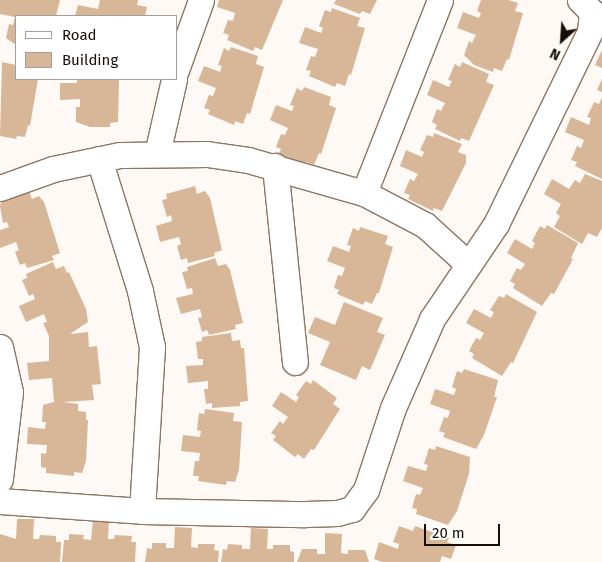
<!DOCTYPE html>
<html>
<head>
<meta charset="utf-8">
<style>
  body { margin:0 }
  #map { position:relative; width:602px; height:562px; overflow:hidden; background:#fef9f4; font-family:"Fira Sans",sans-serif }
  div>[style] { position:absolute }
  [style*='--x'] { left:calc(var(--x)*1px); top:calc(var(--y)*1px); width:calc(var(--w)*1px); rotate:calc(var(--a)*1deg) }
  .building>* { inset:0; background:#d8b698 }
  .roads { filter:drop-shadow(1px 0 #8c7562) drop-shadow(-1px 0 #8c7562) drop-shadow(0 1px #8c7562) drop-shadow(0 -1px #8c7562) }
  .minor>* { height:25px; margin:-12.5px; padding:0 12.5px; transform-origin:12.5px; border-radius:12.5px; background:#fff }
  span { translate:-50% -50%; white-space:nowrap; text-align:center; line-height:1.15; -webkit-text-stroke:4.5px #fff; paint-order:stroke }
  .legend { position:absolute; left:15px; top:15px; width:162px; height:65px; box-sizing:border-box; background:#fff; border:1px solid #a19e9b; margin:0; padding:6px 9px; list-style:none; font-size:15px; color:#150d06 }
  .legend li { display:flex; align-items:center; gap:10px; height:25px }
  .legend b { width:25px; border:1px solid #a19e9b }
  .north { position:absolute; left:537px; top:15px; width:50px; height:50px; -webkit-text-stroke:4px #fff; paint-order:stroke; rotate:206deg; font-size:14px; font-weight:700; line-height:20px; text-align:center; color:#150d06 }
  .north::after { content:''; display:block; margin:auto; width:18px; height:22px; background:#150d06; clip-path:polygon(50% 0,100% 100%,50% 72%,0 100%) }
  .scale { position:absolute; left:424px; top:524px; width:76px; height:22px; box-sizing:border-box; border:2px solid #150d06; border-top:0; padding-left:6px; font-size:15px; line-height:18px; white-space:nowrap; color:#150d06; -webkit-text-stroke:4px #fff; paint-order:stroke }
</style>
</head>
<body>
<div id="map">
  <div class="building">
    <div style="clip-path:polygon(0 0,60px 0,56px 16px,16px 16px,16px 45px,6px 38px,9px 24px,13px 25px,15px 17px,0 14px)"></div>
    <div style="clip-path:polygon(100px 0,138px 0,137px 5px,147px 7px,145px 16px,75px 16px,78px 5px,98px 9px)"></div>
    <div style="clip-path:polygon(219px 0,283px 0,262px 50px,255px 47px,253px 51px,227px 40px,229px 35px,223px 33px,228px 20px,233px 21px,235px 13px,217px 7px)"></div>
    <div style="clip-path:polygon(336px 0,377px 0,370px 14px,362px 11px,360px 14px,334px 4px)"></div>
    <div style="clip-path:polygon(481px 0,508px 0,518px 3px,515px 11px,523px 13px,509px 60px,507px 59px,502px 71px,494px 68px,493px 72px,474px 65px,464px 55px,469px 41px,472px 43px,476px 35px,457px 28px,463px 12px,479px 18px,481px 13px,477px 11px)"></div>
    <div style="clip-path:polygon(332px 8px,360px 18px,357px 26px,365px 28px,351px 75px,349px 74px,345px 86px,337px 83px,335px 87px,309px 76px,311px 71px,306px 70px,311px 56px,315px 57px,318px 49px,299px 43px,305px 27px,321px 33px,323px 28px,319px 26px,325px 10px,331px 12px)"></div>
    <div style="clip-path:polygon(231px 47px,258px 56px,256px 64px,264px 67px,250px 114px,247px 113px,243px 124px,235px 121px,234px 125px,208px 114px,210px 110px,204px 108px,209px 95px,213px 96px,216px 88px,198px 81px,204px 66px,220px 72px,222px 66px,218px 65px,224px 48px,229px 51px)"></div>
    <div style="clip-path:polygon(602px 50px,602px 68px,595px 65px)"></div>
    <div style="clip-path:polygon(2px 62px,16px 65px,16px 79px,38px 79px,30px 126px,28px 125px,25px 137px,17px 136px,16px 139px,0 136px)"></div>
    <div style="clip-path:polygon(462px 62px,489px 74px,486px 82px,494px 85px,469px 141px,461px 138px,460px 141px,435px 129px,437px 125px,432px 122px,437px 109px,441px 111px,445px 103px,427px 95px,433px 80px,449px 87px,452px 81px,448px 80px,455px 64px,460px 67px)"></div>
    <div style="clip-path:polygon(77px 79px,119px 79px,118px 122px,110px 123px,110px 127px,90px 127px,76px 122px,76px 107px,80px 107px,80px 99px,60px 100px,60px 83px,77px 83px)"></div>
    <div style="clip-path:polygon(602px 79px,602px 92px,597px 90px)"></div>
    <div style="clip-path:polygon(304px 87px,331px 97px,329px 105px,336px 108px,321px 154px,319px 153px,314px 165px,306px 162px,305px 165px,279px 154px,281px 149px,276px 147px,281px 134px,285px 135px,288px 128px,270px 120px,276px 105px,292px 111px,294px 106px,290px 105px,297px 88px,302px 91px)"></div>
    <div style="clip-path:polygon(602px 97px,602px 179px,575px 166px,577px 162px,571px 160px,577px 146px,581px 148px,584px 140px,565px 132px,571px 117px,589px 125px,591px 118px,587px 117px,594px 102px,599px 104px)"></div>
    <div style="clip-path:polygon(434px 133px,462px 144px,458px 152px,466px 155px,466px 163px,442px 211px,434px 208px,433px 211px,408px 199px,410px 195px,404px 193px,410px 179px,414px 181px,418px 174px,400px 166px,406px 150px,422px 157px,424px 152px,420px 150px,427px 135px,433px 137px)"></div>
    <div style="clip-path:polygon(585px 174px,602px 181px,602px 228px,597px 237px,588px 233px,582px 244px,554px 227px,560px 216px,556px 213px,561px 204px,544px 194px,552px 179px,569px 189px,575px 180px,580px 183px)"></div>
    <div style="clip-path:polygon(195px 186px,197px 194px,205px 191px,210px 198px,222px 250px,214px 253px,215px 256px,188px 263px,187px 258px,181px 260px,177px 246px,181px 244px,179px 237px,160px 242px,156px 226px,172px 221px,171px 215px,167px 217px,162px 200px,167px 199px,166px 194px)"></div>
    <div style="clip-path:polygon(29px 191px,32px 199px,39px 196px,44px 202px,60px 253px,52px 256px,54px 260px,27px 268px,25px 263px,20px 265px,15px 252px,19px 250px,16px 242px,0 248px,0 230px,9px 227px,7px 222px,3px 223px,0 206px,1px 201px)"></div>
    <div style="clip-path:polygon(547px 225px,578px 243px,571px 258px,573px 259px,554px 294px,551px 293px,542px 306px,513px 288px,515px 284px,510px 281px,517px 268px,521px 270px,525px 264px,507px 253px,515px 239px,532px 249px,535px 243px,532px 241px,540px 226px,545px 229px)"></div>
    <div style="clip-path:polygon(360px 227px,388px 236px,385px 244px,393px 247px,379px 293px,377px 293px,372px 304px,365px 301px,363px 305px,337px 294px,339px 290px,334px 288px,338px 275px,342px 276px,345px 268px,327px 261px,333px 246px,349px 252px,351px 246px,347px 245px,353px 228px,359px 231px)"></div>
    <div style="clip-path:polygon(215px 258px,218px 266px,226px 264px,230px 270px,243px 323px,235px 325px,236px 329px,209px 335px,207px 330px,202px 332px,198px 318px,202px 317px,200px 309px,181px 314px,176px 298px,193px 294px,192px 288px,187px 289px,182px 272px,188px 271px,187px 267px)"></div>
    <div style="clip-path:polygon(53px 262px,56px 269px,64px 266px,67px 273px,69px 272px,86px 309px,88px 322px,70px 334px,88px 332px,89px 347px,97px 346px,101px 384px,92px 385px,94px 400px,63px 402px,78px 404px,78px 411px,86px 412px,86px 420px,88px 420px,86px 461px,82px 473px,74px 472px,74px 476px,46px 473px,46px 468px,41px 467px,41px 453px,46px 454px,47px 445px,27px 444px,28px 427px,45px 429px,46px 422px,42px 422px,43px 405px,54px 402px,52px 378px,29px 380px,27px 363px,49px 361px,49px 336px,43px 323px,47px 322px,44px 314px,26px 322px,19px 306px,35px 299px,33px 294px,29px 296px,22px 280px,27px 278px,26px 274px)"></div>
    <div style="clip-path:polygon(506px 294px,537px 312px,513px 363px,511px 362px,502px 376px,472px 358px,474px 354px,469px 351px,476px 338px,480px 340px,484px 333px,466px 323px,474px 309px,491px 318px,494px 312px,490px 310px,499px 296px,504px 298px)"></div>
    <div style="clip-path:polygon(344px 302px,383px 318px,377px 332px,385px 335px,370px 370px,362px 366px,356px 380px,320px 365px,330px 342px,308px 333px,315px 317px,335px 325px)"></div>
    <div style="clip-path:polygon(231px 333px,232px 341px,240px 340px,241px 348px,244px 348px,248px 401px,240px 402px,240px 406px,212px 408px,212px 403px,206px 404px,204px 389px,208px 389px,208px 381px,188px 383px,186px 366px,203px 365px,203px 359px,198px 359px,196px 342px,202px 341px,202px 337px)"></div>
    <div style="clip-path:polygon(464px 369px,498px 380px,494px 397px,497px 397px,484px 435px,476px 449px,443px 437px,445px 433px,439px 431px,444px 417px,448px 418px,450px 411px,430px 404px,435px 389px,454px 395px,456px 389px,452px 387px,457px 371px,462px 373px)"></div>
    <div style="clip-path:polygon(313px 380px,337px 398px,333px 404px,340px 409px,314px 450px,311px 449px,304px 459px,298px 454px,295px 457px,273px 440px,276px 436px,271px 433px,280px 421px,283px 424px,288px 417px,272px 406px,281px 392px,296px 402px,299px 397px,296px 395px,306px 381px,311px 384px)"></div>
    <div style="clip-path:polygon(205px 409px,234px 413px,233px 421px,242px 422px,239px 470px,235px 482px,227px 481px,226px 485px,198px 481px,199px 476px,193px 476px,195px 461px,199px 461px,200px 453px,181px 451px,183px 435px,200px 437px,201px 431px,197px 430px,199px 413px,204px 414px)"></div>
    <div style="clip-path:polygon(436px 446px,470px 457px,469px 474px,457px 511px,448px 525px,416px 514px,417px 509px,412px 508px,416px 494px,420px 495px,423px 488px,403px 481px,408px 466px,426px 471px,428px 465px,424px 464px,429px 448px,435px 450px)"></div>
    <div style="clip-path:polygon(17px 519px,34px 519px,33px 539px,39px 539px,40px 535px,56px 536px,56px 542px,61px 542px,60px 562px,0 562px,0 534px,16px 539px)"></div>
    <div style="clip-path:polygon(93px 519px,109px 520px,108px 539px,114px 539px,115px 535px,132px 536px,131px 542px,136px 542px,135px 562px,62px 562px,64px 540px,69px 540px,69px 534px,84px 535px,83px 539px,91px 540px)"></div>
    <div style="clip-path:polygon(399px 526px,413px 531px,415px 526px,449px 538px,447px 542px,456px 545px,451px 559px,442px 556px,440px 562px,382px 562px,374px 559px,379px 542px,398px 549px,399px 544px,393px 542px)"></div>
    <div style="clip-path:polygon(175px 527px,192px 528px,191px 547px,198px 548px,198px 544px,215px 544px,214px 550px,219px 551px,218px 562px,145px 562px,147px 548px,152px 549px,152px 543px,166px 543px,166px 548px,174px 548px)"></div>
    <div style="clip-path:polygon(251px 528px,268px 529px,267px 549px,273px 549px,273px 545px,290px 545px,290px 551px,294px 552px,294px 562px,221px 562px,223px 549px,227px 550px,228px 544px,242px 545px,242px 549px,250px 549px)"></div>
    <div style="clip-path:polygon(325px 533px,342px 534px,341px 553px,348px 554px,348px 550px,365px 550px,369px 562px,297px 562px,302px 549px,317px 549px,317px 554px,325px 554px)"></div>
  </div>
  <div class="roads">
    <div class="minor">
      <div style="--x:176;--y:70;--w:74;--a:-70.3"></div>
      <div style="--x:157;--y:154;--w:77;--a:-77.2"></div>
      <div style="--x:99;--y:159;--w:138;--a:72.7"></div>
      <div style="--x:140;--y:291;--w:57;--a:77.9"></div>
      <div style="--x:152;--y:347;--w:164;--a:93.5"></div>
      <div style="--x:275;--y:166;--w:197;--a:84.2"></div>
      <div style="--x:0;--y:188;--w:56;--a:-19.7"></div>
      <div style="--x:53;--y:169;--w:68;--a:-11.8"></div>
      <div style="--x:120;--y:155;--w:87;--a:-0.7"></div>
      <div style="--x:207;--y:154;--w:41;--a:8.3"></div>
      <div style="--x:248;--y:160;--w:121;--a:15.9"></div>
      <div style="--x:364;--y:193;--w:69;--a:27.7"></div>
      <div style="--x:425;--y:225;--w:58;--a:42.2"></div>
      <div style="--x:364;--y:193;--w:207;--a:-68.5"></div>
      <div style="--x:0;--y:347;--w:46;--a:77.5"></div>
      <div style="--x:10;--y:392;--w:88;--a:96.6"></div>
      <div style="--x:0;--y:501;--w:142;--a:4"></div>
      <div style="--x:142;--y:511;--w:163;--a:1.1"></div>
      <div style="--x:305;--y:514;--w:32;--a:-2"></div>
      <div style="--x:337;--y:513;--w:16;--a:-15"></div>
      <div style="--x:352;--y:509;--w:24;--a:-54"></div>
      <div style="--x:366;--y:490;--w:86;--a:-71.8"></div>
      <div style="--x:393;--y:408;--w:97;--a:-66.3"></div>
      <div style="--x:432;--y:319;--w:115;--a:-56"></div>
      <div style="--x:496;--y:224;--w:215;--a:-64"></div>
      <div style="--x:590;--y:31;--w:19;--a:-84"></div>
      <div style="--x:592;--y:12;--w:17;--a:-135"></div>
    </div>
  </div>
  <ul class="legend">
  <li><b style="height:6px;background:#fff"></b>Road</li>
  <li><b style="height:14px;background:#d8b698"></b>Building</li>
  </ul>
  <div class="north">N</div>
  <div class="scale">20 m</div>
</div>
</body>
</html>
